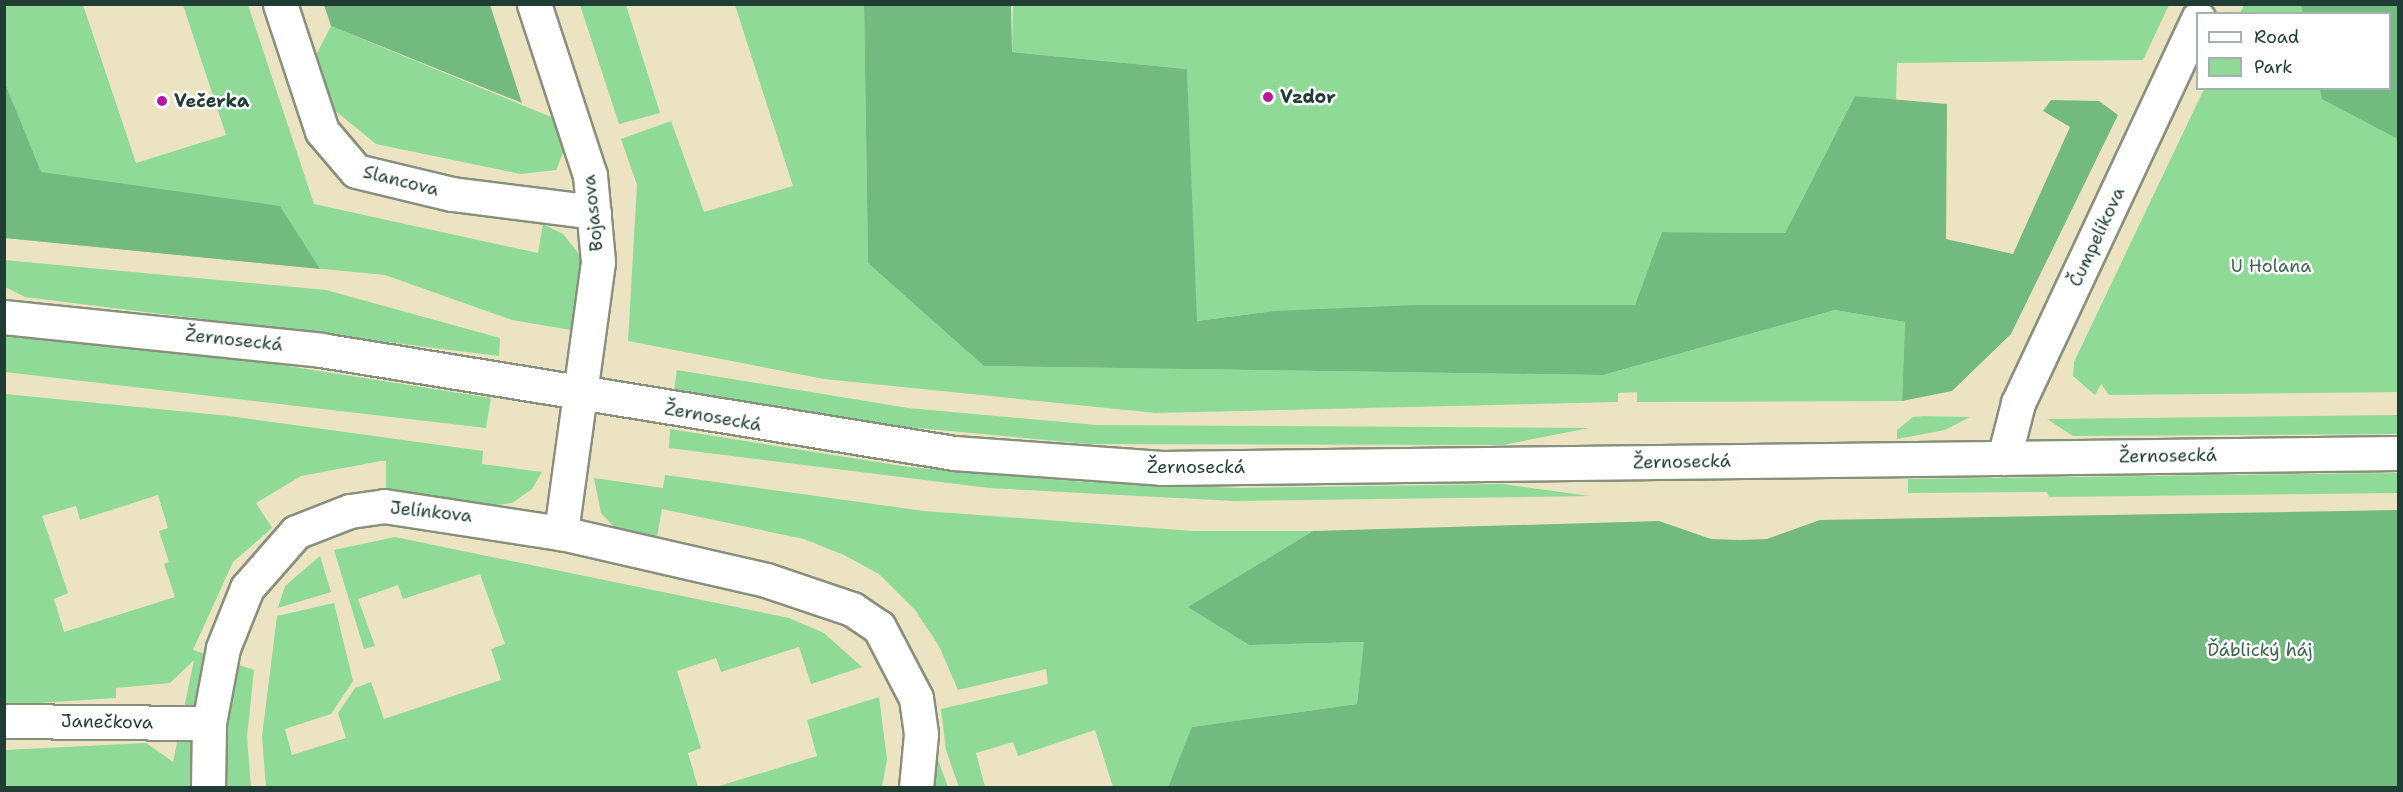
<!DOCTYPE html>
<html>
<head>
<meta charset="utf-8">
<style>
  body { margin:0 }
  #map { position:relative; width:2403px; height:792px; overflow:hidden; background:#ece3c3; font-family:"Shantell Sans",sans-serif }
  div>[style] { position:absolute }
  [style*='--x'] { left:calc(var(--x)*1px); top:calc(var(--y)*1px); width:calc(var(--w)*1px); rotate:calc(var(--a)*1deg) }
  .green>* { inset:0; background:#8eda96 }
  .forest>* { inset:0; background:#72ba7f }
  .roads { filter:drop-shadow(2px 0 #86907c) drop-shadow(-2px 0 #86907c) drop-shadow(0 2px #86907c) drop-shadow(0 -2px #86907c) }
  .minor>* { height:33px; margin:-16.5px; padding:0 16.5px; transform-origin:16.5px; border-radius:16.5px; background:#fff }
  .dots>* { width:16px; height:16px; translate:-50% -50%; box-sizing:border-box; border:3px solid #fff; border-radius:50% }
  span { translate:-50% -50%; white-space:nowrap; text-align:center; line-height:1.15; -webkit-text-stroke:5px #fff; paint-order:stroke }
  .poi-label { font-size:18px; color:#1f3d34; font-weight:700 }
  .left { translate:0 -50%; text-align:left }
  .street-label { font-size:18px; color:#1f3d34 }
  .park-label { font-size:18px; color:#3b644c }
  .frame { position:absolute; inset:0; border:6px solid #1f3d34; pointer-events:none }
  .legend { position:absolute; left:2196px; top:12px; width:195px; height:78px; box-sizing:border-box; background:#fff; border:2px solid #a5b1ae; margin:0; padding:8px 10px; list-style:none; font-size:18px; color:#1f3d34 }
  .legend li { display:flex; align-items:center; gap:12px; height:30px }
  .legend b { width:30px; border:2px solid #a5b1ae }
</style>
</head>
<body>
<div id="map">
  <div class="green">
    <div style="clip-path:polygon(1013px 4px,2169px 5px,2143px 60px,1897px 63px,1896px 100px,1855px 96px,1785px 233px,1663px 232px,1635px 305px,1273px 311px,1196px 321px,1187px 69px,1012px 52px)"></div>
    <div style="clip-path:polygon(4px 5px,83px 5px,136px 163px,226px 135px,183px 5px,248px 5px,314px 204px,538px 253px,543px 224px,563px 234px,579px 254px,584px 272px,571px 330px,512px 320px,385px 275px,5px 238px)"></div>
    <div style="clip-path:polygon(580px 5px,626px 5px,660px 113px,619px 124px)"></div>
    <div style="clip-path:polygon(735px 5px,864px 5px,868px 263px,985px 366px,1603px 375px,1835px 310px,1905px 322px,1902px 401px,1637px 402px,1637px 392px,1618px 393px,1618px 402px,1156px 413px,824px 379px,628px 341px,637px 185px,621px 139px,671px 121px,704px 212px,793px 186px)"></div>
    <div style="clip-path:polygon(2244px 5px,2398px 5px,2398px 392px,2109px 395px,2101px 384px,2095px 395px,2073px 376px,2074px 362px,2204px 89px,2390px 88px,2390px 14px,2240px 13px)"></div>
    <div style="clip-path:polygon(331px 26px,563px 122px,567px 143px,556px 170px,521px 174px,376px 144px,322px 100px,312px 63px)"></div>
    <div style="clip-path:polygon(4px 260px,326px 290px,500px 338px,499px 356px,25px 297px,5px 287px)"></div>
    <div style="clip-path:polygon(4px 335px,237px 358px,491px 398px,486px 428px,5px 372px)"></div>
    <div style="clip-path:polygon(677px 370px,908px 408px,1097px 425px,1589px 428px,1503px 445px,1089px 444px,907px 427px,674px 390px)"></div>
    <div style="clip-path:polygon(evenodd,5px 394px,229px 416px,483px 451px,482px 464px,542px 472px,532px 489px,512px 503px,488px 506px,386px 490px,386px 461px,381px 461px,301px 476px,256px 503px,272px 528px,233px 562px,193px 650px,254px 670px,247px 737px,251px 787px,5px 787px,5px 750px,146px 743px,173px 762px,194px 660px,170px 683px,116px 688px,116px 698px,5px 705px,5px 394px,158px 495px,168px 528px,159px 531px,169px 562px,164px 564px,175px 597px,64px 632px,54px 599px,68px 593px,42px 516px,76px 506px,80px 520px,158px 495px)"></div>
    <div style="clip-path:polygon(2398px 415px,2398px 434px,2073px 436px,2047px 419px)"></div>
    <div style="clip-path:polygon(1913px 417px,1924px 416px,1970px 417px,1945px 430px,1897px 439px,1897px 430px)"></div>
    <div style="clip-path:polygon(670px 429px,908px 467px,1085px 482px,1239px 488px,1503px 484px,1590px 496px,1234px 501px,989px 488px,669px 448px)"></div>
    <div style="clip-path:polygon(2398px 473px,2398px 493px,2049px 497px,2047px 492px,1908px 493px,1908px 479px)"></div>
    <div style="clip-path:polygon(665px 475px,924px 511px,1193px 531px,1313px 531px,1189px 607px,1249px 645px,1365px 642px,1357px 704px,1193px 727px,1168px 787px,1113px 787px,1095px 730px,1018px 756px,1013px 742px,976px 753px,985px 787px,959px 787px,946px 750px,941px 709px,1048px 684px,1046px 669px,958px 690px,939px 646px,915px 610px,879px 574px,844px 555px,804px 539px,662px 509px,656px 542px,617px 530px,601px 513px,594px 478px,663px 488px)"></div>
    <div style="clip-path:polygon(395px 537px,789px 618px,824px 633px,862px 667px,811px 684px,799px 647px,721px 672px,716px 658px,677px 671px,701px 748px,688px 753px,698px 787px,266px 787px,262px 736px,277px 616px,334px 603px,353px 681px,331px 714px,285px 729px,292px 755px,346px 738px,338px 713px,355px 688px,371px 682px,384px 719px,501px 680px,491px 649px,505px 644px,480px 574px,403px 599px,398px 585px,358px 599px,375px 646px,364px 649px,334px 550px)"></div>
    <div style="clip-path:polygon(320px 556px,331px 592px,278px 608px,285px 586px)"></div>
    <div style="clip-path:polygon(879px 697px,887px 759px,882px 787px,716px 787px,817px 756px,807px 720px)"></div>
    <div style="clip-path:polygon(936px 754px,948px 787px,932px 788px)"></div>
  </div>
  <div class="forest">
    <div style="clip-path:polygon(324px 5px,490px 5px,522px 103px,331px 26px)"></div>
    <div style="clip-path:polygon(864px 5px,1011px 5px,1012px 52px,1187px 69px,1197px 321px,1273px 311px,1418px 305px,1635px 305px,1662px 232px,1785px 233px,1855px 96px,1947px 104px,1946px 239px,2013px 254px,2070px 127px,2043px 111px,2051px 100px,2099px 101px,2118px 115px,2011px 334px,1952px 391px,1902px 401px,1905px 322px,1835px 310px,1603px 375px,984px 366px,868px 263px)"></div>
    <div style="clip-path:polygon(2301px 5px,2398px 5px,2398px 139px,2322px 99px,2320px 89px,2390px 88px,2390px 14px,2303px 13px)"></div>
    <div style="clip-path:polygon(4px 81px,41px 172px,280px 206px,320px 269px,5px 238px)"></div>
    <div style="clip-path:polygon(2398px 510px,2398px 787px,1168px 787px,1192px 727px,1357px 704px,1364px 642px,1249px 645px,1188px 607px,1313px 531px,1659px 521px,1711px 539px,1740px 540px,1767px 539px,1820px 520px)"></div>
  </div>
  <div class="roads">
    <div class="minor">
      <div style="--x:280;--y:4;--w:134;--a:71.7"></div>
      <div style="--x:322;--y:131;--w:52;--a:49.6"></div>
      <div style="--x:356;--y:171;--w:99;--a:13.5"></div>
      <div style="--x:452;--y:194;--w:143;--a:7.2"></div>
      <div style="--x:534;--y:4;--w:180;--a:71.9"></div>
      <div style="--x:590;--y:175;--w:87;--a:84.7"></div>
      <div style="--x:598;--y:262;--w:274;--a:97.8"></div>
      <div style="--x:4;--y:317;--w:319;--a:5.9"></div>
      <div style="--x:321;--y:350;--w:641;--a:9.24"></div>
      <div style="--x:954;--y:453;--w:208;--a:4.1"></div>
      <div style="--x:1161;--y:468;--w:1237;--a:-0.69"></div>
      <div style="--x:2004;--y:458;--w:57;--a:-75.7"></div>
      <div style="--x:2018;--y:403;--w:425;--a:-64.9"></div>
      <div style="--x:4;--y:721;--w:205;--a:0.6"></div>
      <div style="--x:208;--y:788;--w:65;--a:-89.1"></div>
      <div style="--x:209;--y:723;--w:76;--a:-79.4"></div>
      <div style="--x:223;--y:648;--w:65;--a:-68.2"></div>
      <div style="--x:247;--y:588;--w:74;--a:-48.8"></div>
      <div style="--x:296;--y:532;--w:58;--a:-21.3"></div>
      <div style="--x:350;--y:511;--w:34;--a:-8"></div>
      <div style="--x:384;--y:506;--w:179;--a:8.7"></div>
      <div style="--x:561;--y:533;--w:210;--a:12.9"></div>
      <div style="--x:766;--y:580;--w:91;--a:18.6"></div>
      <div style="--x:852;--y:609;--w:32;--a:34"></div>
      <div style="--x:879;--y:627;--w:80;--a:62.5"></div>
      <div style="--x:916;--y:698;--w:36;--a:82"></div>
      <div style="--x:921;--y:734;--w:54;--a:95.3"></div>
    </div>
  </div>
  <div class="dots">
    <div style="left:1268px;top:97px;background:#b5179e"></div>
    <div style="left:162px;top:101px;background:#b5179e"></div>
  </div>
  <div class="poi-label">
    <span class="left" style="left:1280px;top:97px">Vzdor</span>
    <span class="left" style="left:174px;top:101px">Večerka</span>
  </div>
  <div class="street-label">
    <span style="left:401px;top:181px;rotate:14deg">Slancova</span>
    <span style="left:593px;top:213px;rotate:-96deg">Bojasova</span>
    <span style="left:2097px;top:237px;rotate:-65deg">Čumpelíkova</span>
    <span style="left:234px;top:340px;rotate:6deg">Žernosecká</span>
    <span style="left:713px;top:417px;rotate:10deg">Žernosecká</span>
    <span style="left:2168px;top:456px;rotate:-1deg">Žernosecká</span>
    <span style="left:1682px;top:462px;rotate:-1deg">Žernosecká</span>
    <span style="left:1196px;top:467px">Žernosecká</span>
    <span style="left:431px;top:512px;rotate:6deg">Jelínkova</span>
    <span style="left:107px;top:722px;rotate:1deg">Janečkova</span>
  </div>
  <div class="park-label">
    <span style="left:2271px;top:266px">U Holana</span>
    <span style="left:2260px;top:650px">Ďáblický háj</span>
  </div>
  <div class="frame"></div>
  <ul class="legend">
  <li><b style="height:8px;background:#fff"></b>Road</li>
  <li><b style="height:16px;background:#8eda96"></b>Park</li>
  </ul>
</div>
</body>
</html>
